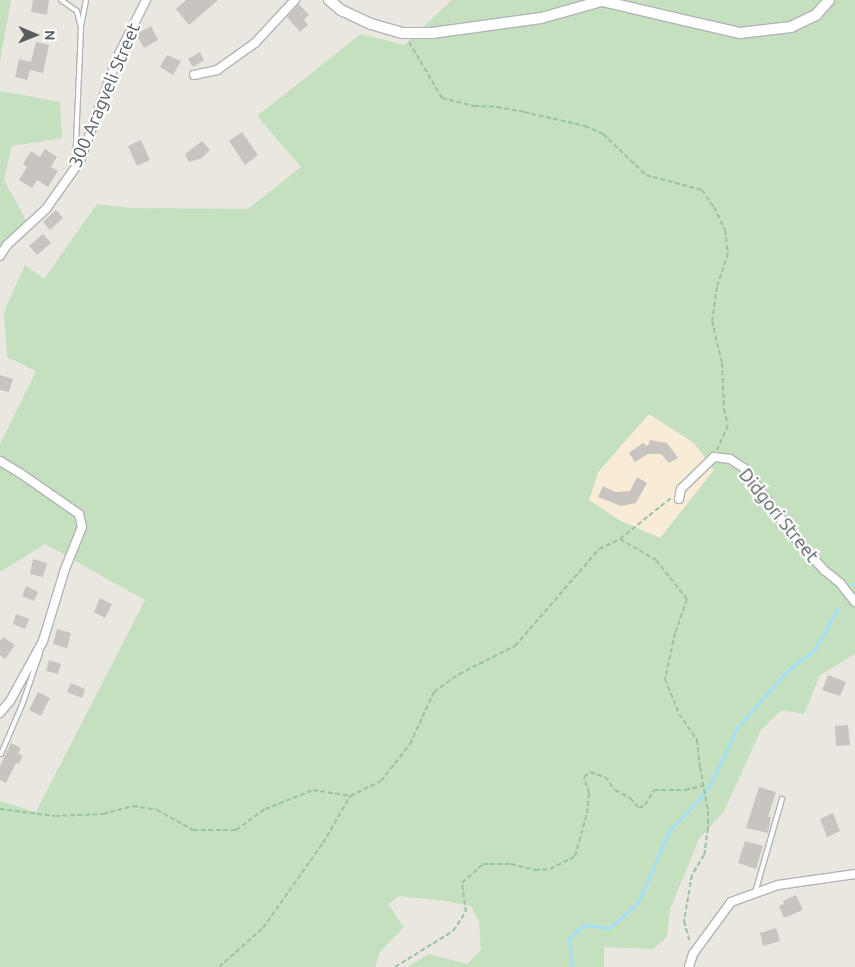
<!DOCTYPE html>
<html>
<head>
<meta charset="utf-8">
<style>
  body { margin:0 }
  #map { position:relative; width:855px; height:967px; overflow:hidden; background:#eae7e1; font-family:Ubuntu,sans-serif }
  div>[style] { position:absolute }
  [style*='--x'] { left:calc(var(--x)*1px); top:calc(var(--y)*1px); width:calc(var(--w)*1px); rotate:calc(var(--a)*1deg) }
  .commercial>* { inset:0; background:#f9ecd7 }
  .green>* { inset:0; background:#c4e0bf }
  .stream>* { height:3px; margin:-1.5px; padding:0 1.5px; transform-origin:1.5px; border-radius:1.5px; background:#a6def5 }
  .building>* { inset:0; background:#c8c4c0 }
  .path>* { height:2px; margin-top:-1px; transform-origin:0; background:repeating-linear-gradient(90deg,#9bc2a0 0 5px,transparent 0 7.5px) }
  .roads { filter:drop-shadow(1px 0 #b1b4b7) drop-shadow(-1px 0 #b1b4b7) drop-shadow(0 1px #b1b4b7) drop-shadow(0 -1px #b1b4b7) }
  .lane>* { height:4px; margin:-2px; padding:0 2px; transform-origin:2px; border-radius:2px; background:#fff }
  .street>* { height:8px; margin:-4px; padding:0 4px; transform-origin:4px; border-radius:4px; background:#fff }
  .secondary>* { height:10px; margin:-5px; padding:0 5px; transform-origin:5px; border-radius:5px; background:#fff }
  span { translate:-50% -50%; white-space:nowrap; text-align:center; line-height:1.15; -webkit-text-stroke:4.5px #fff; paint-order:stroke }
  .street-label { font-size:18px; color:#595d60 }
  .north { position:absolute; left:10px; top:10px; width:50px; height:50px; -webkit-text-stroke:4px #fff; paint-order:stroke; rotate:91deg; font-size:14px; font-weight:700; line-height:20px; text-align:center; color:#595d60 }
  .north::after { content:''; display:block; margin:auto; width:18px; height:22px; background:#595d60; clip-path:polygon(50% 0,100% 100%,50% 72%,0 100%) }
</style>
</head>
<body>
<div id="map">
  <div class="commercial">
    <div style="clip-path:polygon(649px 414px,694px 443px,715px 470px,660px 538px,619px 520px,589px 500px,598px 472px)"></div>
  </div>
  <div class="green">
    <div style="clip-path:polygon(0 0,11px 0,0 62px)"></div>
    <div style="clip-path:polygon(evenodd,452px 0,855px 0,855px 654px,820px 675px,804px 714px,782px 710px,761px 730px,724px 811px,699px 839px,670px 909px,667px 937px,653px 949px,604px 947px,604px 967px,407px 967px,429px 954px,467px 964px,481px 950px,479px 922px,471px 906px,446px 901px,399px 896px,388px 904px,404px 927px,380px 952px,375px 967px,0 967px,0 801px,36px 812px,145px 600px,45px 544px,0 572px,0 444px,36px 371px,7px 357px,4px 312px,25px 265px,44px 279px,97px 204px,132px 208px,248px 209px,301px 167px,257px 116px,361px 34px,404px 45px,452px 0,649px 414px,694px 443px,714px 470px,660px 538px,619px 520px,589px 500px,598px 472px,649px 414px)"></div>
    <div style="clip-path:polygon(0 91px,60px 102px,62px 138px,12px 146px,4px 180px,26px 220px,0 257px)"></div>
  </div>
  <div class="stream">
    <div style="--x:853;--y:584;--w:2;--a:0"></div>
    <div style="--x:572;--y:967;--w:29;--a:-96"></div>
    <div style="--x:569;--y:938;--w:20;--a:-41"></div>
    <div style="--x:584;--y:925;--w:25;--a:7"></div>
    <div style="--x:609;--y:928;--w:38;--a:-41"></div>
    <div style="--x:638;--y:903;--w:78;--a:-66.7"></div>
    <div style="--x:669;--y:831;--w:42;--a:-46"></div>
    <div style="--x:698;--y:801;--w:24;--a:-55"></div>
    <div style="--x:712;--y:781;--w:59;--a:-64.7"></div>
    <div style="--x:737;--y:728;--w:74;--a:-48.8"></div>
    <div style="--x:786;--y:672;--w:37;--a:-38"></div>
    <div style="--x:815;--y:649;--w:47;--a:-60.7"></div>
  </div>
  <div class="building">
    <div style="clip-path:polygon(33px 0,49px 0,47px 15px,31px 12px)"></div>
    <div style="clip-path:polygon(186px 0,218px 0,189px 25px,176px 9px)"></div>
    <div style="clip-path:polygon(299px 4px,309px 15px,304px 20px,308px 25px,300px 32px,287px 17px)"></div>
    <div style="clip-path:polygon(151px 26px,158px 40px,144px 48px,136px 34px)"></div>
    <div style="clip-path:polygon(36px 42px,49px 45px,43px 73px,30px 70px,27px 80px,15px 77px,19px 59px,31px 62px)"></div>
    <div style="clip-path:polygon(200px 52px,204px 60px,193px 67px,188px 59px)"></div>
    <div style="clip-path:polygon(167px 55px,181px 61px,173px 75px,160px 67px)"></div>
    <div style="clip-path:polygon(242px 132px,258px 155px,245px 165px,229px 141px)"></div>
    <div style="clip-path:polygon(141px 140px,150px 160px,137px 166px,128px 146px)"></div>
    <div style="clip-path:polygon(202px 141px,210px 150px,202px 158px,189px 162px,185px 154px)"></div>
    <div style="clip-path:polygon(45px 149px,57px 157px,51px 167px,58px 171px,48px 187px,37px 180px,32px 188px,19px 180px,27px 167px,23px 164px,31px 151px,40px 157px)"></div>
    <div style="clip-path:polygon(56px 210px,63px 218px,50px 230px,43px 222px)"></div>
    <div style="clip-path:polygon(43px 234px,51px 243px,37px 255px,29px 246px)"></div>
    <div style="clip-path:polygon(0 375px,13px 379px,9px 392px,0 390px)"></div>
    <div style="clip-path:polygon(650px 440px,667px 443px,678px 458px,669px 463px,661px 454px,648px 454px,635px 462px,629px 453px,643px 443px,648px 446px)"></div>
    <div style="clip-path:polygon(637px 477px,647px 483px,636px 503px,621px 506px,598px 497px,603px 486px,615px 492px,630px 491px)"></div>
    <div style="clip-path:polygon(33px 559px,47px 563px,43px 577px,30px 574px)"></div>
    <div style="clip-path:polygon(26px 586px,38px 592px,34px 601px,22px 596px)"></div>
    <div style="clip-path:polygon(100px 598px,112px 604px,105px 618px,94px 612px)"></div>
    <div style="clip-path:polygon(16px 614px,29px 619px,25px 629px,13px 624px)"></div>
    <div style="clip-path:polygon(57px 629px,71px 633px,67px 648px,53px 644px)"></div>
    <div style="clip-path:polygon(3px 637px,15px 645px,5px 659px,0 655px,0 641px)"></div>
    <div style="clip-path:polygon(49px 660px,61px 664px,58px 674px,46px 671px)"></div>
    <div style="clip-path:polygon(828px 675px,846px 682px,840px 696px,822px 690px)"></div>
    <div style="clip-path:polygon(71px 683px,85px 689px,82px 698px,67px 692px)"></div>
    <div style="clip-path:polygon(38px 692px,50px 698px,41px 716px,29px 710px)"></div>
    <div style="clip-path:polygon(848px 725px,850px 745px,836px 746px,835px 726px)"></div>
    <div style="clip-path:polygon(11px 743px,21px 748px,18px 753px,23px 756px,19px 764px,16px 763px,6px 783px,0 780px,0 766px)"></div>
    <div style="clip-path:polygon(759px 787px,776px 792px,768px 817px,771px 817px,768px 833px,746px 828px)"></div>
    <div style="clip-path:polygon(833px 813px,840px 831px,827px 837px,820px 819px)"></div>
    <div style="clip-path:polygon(745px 841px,763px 846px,756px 869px,738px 863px)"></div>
    <div style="clip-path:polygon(796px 895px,803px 910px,784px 918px,779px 906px,784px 904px,783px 901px)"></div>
    <div style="clip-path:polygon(776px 928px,780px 941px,763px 946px,760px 933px)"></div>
  </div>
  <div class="path">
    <div style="--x:409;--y:42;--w:65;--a:59.5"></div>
    <div style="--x:442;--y:98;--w:33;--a:14"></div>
    <div style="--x:474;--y:106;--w:23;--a:2"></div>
    <div style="--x:497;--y:107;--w:27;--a:10"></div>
    <div style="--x:524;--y:112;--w:63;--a:12.9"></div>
    <div style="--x:585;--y:126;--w:20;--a:24"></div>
    <div style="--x:603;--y:134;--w:59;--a:43.6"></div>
    <div style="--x:646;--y:175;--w:58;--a:15"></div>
    <div style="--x:702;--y:190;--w:21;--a:55"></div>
    <div style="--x:714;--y:207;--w:25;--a:64"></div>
    <div style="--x:725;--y:230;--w:23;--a:83"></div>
    <div style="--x:728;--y:253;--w:36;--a:108"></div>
    <div style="--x:717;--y:287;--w:34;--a:98"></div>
    <div style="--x:712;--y:321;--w:43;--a:76.6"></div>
    <div style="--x:722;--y:363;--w:46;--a:87.5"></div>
    <div style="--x:724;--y:409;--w:16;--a:76"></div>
    <div style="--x:728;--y:425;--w:27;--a:114"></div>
    <div style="--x:620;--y:539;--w:42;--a:30.3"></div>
    <div style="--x:656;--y:560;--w:50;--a:51.5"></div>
    <div style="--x:687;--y:599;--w:36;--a:109"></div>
    <div style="--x:675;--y:633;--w:47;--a:102.3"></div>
    <div style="--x:665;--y:679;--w:38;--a:68"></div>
    <div style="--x:679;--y:714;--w:32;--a:55"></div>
    <div style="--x:697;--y:740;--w:27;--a:84"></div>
    <div style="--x:700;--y:767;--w:45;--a:79.7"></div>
    <div style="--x:708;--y:811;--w:17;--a:90"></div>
    <div style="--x:708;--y:828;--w:27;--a:98"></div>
    <div style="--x:704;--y:855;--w:23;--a:121"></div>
    <div style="--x:692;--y:875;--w:47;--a:99.9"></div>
    <div style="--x:684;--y:921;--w:23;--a:75"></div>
    <div style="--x:0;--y:809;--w:55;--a:7.3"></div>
    <div style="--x:55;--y:816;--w:48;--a:-2.4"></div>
    <div style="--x:103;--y:814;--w:31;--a:-15"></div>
    <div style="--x:133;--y:806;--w:24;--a:9"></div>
    <div style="--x:157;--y:810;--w:41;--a:29.1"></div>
    <div style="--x:193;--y:830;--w:43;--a:0"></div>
    <div style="--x:236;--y:830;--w:36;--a:-36"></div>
    <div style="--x:265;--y:809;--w:52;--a:-21.6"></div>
    <div style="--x:313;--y:790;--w:37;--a:9"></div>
    <div style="--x:219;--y:967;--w:59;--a:-41.6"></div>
    <div style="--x:263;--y:928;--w:104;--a:-54.8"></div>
    <div style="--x:323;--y:843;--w:54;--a:-60.1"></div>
    <div style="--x:350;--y:796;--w:34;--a:-26"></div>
    <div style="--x:381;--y:781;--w:47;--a:-51.9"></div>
    <div style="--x:410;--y:744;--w:57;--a:-65.2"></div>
    <div style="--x:434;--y:692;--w:31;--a:-36"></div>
    <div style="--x:459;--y:674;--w:63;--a:-26.6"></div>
    <div style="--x:515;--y:646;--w:128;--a:-49.1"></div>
    <div style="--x:599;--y:549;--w:23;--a:-25"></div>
    <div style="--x:620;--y:539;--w:67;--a:-38.9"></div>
    <div style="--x:395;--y:967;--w:68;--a:-31.8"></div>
    <div style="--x:453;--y:931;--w:23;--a:-56"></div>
    <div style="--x:466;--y:912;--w:29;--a:-98"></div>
    <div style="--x:462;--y:883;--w:28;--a:-42"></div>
    <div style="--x:483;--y:864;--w:28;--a:0"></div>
    <div style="--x:511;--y:864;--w:25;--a:14"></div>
    <div style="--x:535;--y:870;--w:15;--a:-4"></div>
    <div style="--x:550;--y:869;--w:28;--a:-27"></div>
    <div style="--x:575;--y:856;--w:45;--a:-74.4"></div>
    <div style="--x:587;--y:813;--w:20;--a:-84"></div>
    <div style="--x:589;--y:793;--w:17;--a:-107"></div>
    <div style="--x:584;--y:777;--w:8;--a:-40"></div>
    <div style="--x:590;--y:772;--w:16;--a:18"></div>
    <div style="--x:605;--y:777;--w:16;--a:52"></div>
    <div style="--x:615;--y:790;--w:17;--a:28"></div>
    <div style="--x:630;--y:798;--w:13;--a:48"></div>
    <div style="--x:639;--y:808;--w:7;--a:-27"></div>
    <div style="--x:645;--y:805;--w:17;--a:-59"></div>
    <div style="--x:654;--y:790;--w:31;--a:0"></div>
    <div style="--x:685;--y:790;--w:18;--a:-13"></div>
  </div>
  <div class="roads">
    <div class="lane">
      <div style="--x:61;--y:0;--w:19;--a:35"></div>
      <div style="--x:77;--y:11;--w:17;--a:77"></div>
      <div style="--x:81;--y:28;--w:136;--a:92.5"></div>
      <div style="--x:81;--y:26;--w:26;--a:-79"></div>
      <div style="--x:1;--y:754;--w:53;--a:-66.8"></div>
      <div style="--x:22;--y:705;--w:55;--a:-70.9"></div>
      <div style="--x:755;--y:893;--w:98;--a:-74"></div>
    </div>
    <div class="street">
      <div style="--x:194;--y:75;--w:24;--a:-12"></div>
      <div style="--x:217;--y:70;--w:47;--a:-35.4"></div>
      <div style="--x:255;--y:43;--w:59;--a:-47.1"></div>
      <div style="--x:0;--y:256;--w:13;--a:-58"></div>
      <div style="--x:7;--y:245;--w:53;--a:-42.7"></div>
      <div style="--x:46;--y:209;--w:59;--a:-54.7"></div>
      <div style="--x:80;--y:161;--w:112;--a:-70.1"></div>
      <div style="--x:118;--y:56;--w:63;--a:-63.4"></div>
      <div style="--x:0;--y:461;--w:23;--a:31"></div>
      <div style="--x:20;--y:473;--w:72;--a:34.8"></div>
      <div style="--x:79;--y:514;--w:13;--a:77"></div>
      <div style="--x:82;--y:527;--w:45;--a:112"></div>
      <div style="--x:65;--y:569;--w:75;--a:107"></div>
      <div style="--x:43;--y:641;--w:68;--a:118.8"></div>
      <div style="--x:10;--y:701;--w:16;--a:130"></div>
      <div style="--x:679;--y:499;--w:10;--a:-79"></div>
      <div style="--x:681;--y:489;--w:46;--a:-44.1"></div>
      <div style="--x:714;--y:457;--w:16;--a:7"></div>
      <div style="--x:730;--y:459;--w:17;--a:33"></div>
      <div style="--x:744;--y:468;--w:85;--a:54.1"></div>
      <div style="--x:794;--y:537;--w:45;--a:47.7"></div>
      <div style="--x:824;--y:570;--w:21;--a:39"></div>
      <div style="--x:840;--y:583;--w:24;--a:52"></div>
      <div style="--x:689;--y:967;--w:14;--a:-73"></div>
      <div style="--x:693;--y:954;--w:64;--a:-53.8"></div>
      <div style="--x:731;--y:902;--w:50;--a:-19.9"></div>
      <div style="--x:778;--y:885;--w:78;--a:-8.1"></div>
    </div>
    <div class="secondary">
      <div style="--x:329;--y:0;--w:16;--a:40"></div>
      <div style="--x:341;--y:10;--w:33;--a:25"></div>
      <div style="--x:371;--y:24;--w:33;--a:16"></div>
      <div style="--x:403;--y:33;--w:29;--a:0"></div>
      <div style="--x:432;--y:33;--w:110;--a:-7.8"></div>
      <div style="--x:541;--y:18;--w:63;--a:-15.6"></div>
      <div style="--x:602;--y:1;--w:142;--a:13.1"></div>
      <div style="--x:740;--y:33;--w:51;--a:-6.7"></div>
      <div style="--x:791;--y:27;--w:28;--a:-26"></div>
      <div style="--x:816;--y:15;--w:20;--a:-49"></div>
    </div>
  </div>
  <div class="street-label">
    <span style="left:104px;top:95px;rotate:-67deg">300 Aragveli Street</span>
    <span style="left:779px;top:515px;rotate:51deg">Didgori Street</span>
  </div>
  <div class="north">N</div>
</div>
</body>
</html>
